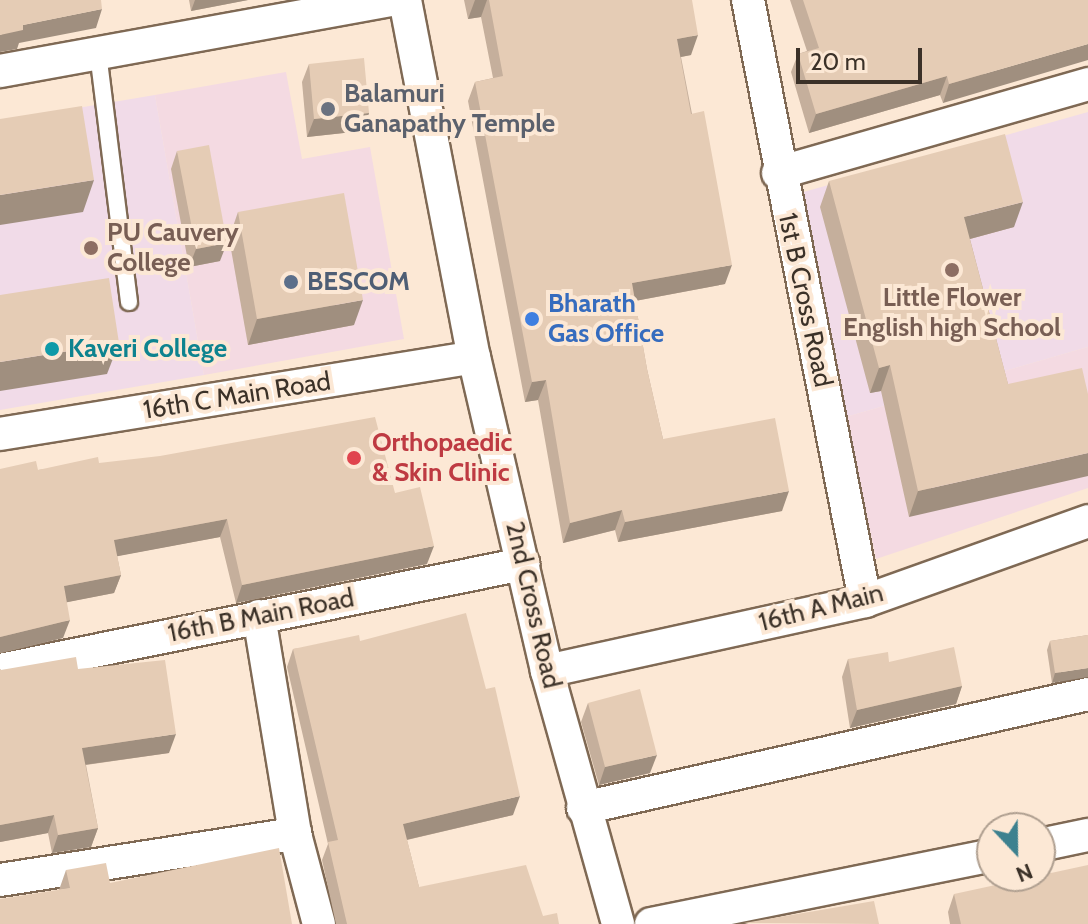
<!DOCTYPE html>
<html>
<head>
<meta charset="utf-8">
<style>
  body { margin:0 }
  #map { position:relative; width:1088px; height:924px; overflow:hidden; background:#fce8d5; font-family:Cabin,sans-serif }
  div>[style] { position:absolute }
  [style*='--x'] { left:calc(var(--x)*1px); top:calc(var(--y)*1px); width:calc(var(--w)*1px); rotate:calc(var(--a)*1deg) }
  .commercial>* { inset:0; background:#f4dae2 }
  .education>* { inset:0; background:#f1dbe8 }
  .roads { filter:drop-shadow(2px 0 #7f6954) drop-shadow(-2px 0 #7f6954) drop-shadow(0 2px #7f6954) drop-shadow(0 -2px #7f6954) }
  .lane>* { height:16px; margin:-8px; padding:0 8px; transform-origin:8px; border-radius:8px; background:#fff }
  .street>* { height:32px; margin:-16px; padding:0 16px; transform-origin:16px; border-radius:16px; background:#fff }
  .wall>* { inset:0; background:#c5af9c }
  .shaded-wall>* { inset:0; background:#a08f7f }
  .building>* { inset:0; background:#e5ccb5 }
  .dots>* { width:22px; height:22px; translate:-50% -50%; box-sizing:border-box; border:4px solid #fce8d5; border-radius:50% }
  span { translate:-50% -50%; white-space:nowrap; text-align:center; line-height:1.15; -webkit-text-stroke:8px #fce8d5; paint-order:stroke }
  .worship-label { font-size:26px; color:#5b616d; font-weight:700 }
  .left { translate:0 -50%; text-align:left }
  .education-label { font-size:26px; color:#785e54; font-weight:700 }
  .service-label { font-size:26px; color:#4e5e75; font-weight:700 }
  .street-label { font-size:26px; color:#3b3128 }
  .shop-label { font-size:26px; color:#366cbe; font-weight:700 }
  .culture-label { font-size:26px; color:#0d838f; font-weight:700 }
  .health-label { font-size:26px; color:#be3a42; font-weight:700 }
  .north { position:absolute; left:976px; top:812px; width:80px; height:80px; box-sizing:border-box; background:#fce8d5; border:2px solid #af9f90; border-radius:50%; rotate:158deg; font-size:22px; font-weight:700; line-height:32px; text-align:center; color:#3b3128 }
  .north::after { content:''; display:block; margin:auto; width:28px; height:36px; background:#3d818f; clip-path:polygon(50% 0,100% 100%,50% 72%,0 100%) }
  .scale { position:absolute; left:796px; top:48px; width:126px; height:36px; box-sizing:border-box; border:4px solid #3b3128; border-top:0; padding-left:10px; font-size:24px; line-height:28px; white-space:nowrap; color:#3b3128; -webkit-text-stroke:6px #fce8d5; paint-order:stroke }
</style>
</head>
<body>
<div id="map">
  <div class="commercial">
    <div style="clip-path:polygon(286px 72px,302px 159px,370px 147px,404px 339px,204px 375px,155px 95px)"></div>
    <div style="clip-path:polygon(1088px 347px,1088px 488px,876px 559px,846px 417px)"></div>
  </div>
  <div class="education">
    <div style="clip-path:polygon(155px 95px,204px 375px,0 410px,0 121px)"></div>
    <div style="clip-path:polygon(1088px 112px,1088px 347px,846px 417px,800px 193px)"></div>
  </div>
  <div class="roads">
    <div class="lane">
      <div style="--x:98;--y:53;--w:251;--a:82.9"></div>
    </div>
    <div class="street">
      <div style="--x:405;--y:0;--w:364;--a:79.1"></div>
      <div style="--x:474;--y:357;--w:322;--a:76.9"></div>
      <div style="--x:547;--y:671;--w:263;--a:74.3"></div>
      <div style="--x:748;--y:0;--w:612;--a:78.98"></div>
      <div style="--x:0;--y:71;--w:398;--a:-10.3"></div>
      <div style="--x:778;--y:173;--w:323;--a:-16"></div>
      <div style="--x:0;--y:434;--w:480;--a:-9.2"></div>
      <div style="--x:259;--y:616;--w:221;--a:80.6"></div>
      <div style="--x:295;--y:834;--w:93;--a:75.1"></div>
      <div style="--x:0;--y:670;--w:534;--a:-11.46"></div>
      <div style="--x:547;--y:671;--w:326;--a:-12.4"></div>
      <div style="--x:865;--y:601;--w:237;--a:-19.7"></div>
      <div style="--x:583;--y:808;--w:518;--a:-12.72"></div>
      <div style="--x:1040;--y:845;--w:49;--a:-11.8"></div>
      <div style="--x:0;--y:880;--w:299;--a:-8.9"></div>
      <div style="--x:651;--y:924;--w:348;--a:-11.4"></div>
    </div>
  </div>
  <div class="wall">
    <div style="clip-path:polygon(189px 0,248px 0,191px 11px)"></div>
    <div style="clip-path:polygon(464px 0,692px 0,691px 55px,681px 57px,725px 284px,635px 301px,647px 369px,663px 439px,782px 511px,618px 542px,615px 530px,563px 543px,538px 400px,525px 402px,468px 101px,475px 82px,493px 78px,481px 17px,468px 19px)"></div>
    <div style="clip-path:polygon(790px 0,1088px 0,943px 103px,940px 95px,809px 133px,791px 72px,798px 54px,807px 51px)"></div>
    <div style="clip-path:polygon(309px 64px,369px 113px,362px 131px,307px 137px,302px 82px)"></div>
    <div style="clip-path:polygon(177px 151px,220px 261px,189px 267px,171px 169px)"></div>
    <div style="clip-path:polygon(829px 181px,1014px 227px,970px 239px,1008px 384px,909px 517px,881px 391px,870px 393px,820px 207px)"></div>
    <div style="clip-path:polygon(238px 212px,354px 325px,248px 345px,229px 238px)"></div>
    <div style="clip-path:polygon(99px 463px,395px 493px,427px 564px,236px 603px,220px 537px,117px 556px,121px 575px,114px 593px,67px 602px,63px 638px,0 653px,0 469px,38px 470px)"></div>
    <div style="clip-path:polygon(1088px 635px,1052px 683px,1047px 650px,1050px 641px)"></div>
    <div style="clip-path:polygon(360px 641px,513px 815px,407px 840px,419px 887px,543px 916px,559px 924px,336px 924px,322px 860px,328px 844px,287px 667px,293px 649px)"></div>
    <div style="clip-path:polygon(848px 659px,889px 662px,962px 686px,956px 704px,850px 728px,842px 677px)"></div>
    <div style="clip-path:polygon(0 669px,1px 670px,78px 669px,169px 753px,86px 765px,98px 828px,91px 847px,52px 853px,48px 833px,0 842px)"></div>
    <div style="clip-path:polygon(588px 703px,650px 773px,599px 785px,581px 722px)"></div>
    <div style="clip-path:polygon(66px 870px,110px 883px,59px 890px)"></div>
    <div style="clip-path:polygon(954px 894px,1088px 924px,950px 924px,948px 912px)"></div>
  </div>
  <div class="shaded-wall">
    <div style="clip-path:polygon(195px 0,248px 0,191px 11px)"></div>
    <div style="clip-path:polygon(475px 0,487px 0,481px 17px,468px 19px)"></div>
    <div style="clip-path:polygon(102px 9px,96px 28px,19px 43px,17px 49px,0 52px,0 35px,23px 25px)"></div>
    <div style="clip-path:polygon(698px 35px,691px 55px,670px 59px,677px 39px)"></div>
    <div style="clip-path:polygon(1088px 44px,1088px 60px,943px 103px,949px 84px)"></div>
    <div style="clip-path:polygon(947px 76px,940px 95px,809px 133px,816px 114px)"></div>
    <div style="clip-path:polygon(369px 113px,362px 131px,307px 137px,314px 119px)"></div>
    <div style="clip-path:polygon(94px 180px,83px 212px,0 225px,0 195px)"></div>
    <div style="clip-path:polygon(1023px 202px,1014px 227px,955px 243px,964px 217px)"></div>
    <div style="clip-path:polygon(227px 243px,220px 261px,189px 267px,196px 249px)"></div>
    <div style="clip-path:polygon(732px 265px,725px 284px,624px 303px,632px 283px)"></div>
    <div style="clip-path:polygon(363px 300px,354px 325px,248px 345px,257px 319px)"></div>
    <div style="clip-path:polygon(119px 343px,107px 374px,0 391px,0 362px)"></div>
    <div style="clip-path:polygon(890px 365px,881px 391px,870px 393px,879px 368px)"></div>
    <div style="clip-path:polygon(546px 380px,538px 400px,525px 402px,532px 382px)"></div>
    <div style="clip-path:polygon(1088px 453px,1088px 476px,909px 517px,918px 491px)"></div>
    <div style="clip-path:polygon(789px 491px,782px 511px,618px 542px,625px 522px)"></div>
    <div style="clip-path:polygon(622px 510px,615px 530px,563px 543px,570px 523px)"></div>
    <div style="clip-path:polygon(227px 519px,220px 537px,108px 558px,114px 540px)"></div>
    <div style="clip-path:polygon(434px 546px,427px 564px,236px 603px,242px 585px)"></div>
    <div style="clip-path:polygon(121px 575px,114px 593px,58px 604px,64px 586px)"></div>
    <div style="clip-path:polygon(70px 620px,63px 638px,0 653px,0 637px)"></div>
    <div style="clip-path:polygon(1088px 668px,1088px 677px,1052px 683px,1055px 673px)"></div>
    <div style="clip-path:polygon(962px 686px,956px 704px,850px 728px,857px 710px)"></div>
    <div style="clip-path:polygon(176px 734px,169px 753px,76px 766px,82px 748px)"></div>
    <div style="clip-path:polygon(657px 755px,650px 773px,599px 785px,605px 767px)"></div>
    <div style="clip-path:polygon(520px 796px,513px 815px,397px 842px,403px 824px)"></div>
    <div style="clip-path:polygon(54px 815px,48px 833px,0 842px,0 825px)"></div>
    <div style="clip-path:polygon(98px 828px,91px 847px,52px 853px,58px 835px)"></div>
  </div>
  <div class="building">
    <div style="clip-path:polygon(0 0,101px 0,102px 9px,23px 25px,23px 30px,0 35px)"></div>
    <div style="clip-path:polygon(489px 0,692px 0,698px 35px,677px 39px,691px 114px,704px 111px,732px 265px,632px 283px,647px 369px,663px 439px,775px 418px,789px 491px,625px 522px,622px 510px,570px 523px,546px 380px,532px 382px,475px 82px,503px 76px)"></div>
    <div style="clip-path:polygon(803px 0,1088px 0,1088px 44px,949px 84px,947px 76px,816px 114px,798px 54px,819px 48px)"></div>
    <div style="clip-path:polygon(364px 58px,369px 113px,314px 119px,309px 64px)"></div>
    <div style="clip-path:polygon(82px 106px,94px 180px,0 195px,0 119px)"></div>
    <div style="clip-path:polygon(1005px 134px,1023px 202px,964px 217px,1008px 384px,1082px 368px,1088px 394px,1088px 453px,918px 491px,890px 365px,879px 368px,829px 181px)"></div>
    <div style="clip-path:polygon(209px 145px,227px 243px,196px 249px,177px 151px)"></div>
    <div style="clip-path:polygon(344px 193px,363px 300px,257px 319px,238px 212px)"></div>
    <div style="clip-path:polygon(109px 278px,119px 343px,0 362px,0 295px)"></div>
    <div style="clip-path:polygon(375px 417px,395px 493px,420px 487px,434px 546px,242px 585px,227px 519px,114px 540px,121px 575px,64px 586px,70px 620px,0 637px,0 469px,36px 461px,38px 470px,98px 457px,99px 463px,160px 456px)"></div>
    <div style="clip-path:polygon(466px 613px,486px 689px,495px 687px,520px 796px,403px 824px,419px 887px,526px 865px,543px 916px,557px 913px,559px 924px,347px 924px,328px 842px,338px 840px,293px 649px,359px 635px,360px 641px)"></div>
    <div style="clip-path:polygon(1088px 635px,1088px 668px,1055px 673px,1050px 641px)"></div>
    <div style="clip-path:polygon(954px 647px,962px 686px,857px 710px,848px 659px,888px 652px,889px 662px)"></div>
    <div style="clip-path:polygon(76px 657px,78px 669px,165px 660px,176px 734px,82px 748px,98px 828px,58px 835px,54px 815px,0 825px,0 669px,1px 670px)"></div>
    <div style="clip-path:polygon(640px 689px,657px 755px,605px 767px,588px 703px)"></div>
    <div style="clip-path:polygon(279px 848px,292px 924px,0 924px,0 899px,70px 888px,66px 870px,106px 863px,110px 883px)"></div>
    <div style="clip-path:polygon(1088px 865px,1088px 924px,961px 924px,954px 894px)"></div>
    <div style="clip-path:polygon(874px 901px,879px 924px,744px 923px)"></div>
  </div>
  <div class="dots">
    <div style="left:328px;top:109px;background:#6b7280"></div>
    <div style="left:91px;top:248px;background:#8d6e63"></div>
    <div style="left:952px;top:270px;background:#8d6e63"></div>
    <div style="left:291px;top:282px;background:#5c6f8a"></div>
    <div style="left:532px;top:319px;background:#3f7fe0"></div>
    <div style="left:52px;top:349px;background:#0f9aa8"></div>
    <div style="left:354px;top:458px;background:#e0444e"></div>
  </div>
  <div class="worship-label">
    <span class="left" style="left:344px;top:109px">Balamuri<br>Ganapathy Temple</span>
  </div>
  <div class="education-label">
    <span class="left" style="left:107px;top:248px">PU Cauvery<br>College</span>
    <span style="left:952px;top:313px">Little Flower<br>English high School</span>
  </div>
  <div class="service-label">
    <span class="left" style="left:307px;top:282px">BESCOM</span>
  </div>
  <div class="street-label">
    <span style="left:805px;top:300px;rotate:78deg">1st B Cross Road</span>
    <span style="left:237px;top:396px;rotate:-9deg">16th C Main Road</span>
    <span style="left:533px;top:605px;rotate:77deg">2nd Cross Road</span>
    <span style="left:821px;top:608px;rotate:-14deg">16th A Main</span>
    <span style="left:261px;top:616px;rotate:-11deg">16th B Main Road</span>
  </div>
  <div class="shop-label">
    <span class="left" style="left:548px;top:319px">Bharath<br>Gas Office</span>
  </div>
  <div class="culture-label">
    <span class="left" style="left:68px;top:349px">Kaveri College</span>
  </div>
  <div class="health-label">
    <span class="left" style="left:372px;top:458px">Orthopaedic<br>&amp; Skin Clinic</span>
  </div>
  <div class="north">N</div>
  <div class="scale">20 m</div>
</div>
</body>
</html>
